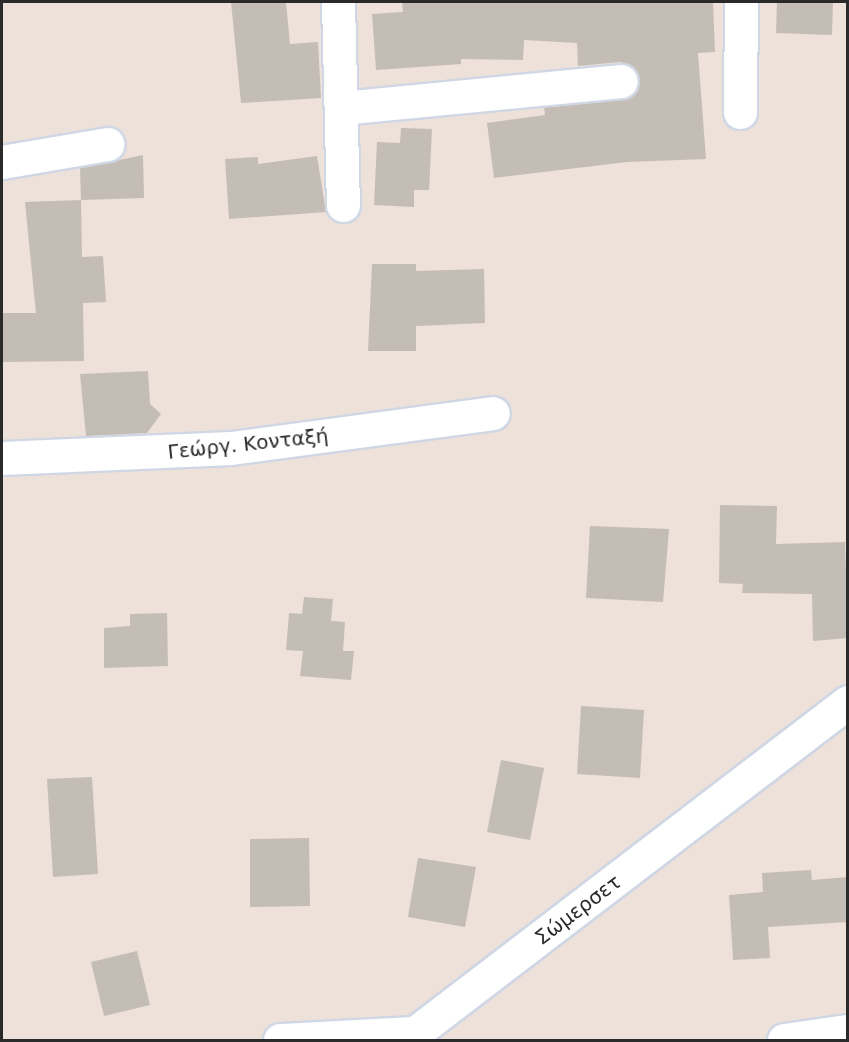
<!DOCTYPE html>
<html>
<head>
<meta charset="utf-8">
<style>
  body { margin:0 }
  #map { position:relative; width:849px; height:1042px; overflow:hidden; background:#ede1da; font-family:"DejaVu Sans",sans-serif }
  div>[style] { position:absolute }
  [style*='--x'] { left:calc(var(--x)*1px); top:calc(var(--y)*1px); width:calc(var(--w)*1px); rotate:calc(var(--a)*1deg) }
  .building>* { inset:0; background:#c4bdb6 }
  .roads { filter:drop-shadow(2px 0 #d0d7e4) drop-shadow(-2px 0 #d0d7e4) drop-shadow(0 2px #d0d7e4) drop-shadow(0 -2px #d0d7e4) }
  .minor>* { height:33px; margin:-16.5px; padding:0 16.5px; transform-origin:16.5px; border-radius:16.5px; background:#fff }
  span { translate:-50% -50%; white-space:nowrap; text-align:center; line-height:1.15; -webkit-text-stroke:4.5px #fff; paint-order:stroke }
  .street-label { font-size:20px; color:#2a2a2a }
  .frame { position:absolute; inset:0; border:3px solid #2a2a2a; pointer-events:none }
</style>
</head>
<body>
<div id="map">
  <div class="building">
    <div style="clip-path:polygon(231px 2px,286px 2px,290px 44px,318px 42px,321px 98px,241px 103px)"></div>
    <div style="clip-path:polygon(402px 2px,713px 2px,715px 52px,698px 53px,706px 159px,627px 162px,494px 178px,487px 123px,545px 115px,544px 107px,623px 100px,638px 88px,637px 71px,620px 62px,578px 66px,577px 43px,524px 40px,523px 60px,461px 59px,461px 64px,376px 70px,372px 14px,403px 12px)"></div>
    <div style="clip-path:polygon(777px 2px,833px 2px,832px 35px,776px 33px)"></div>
    <div style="clip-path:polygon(401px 128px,432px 129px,429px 190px,414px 190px,414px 207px,374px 205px,377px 142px,400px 143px)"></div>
    <div style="clip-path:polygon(143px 155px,144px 198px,81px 200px,80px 168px)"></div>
    <div style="clip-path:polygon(317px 156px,326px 212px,229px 219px,225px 159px,258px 157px,258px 164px)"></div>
    <div style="clip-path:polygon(81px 200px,82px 257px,103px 256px,106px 302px,83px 303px,84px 361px,2px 362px,2px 313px,36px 313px,25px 202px)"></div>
    <div style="clip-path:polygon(372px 264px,416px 264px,416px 271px,484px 269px,485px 323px,416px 326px,416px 351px,368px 351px)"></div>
    <div style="clip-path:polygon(148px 371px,150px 404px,161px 414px,147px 433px,86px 436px,80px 374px)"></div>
    <div style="clip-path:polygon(720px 505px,777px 506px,776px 544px,845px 542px,848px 638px,813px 641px,812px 594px,742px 593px,743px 584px,719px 583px)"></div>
    <div style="clip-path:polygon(590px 526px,669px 529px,663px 602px,586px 598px)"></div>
    <div style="clip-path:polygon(304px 597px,333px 599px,331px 621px,345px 622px,343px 651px,354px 651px,351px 680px,300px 676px,303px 651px,286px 650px,289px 613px,302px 614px)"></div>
    <div style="clip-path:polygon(167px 613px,168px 666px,104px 668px,104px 628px,130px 626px,130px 614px)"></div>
    <div style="clip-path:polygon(581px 706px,644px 710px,640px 778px,577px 774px)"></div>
    <div style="clip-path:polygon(501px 760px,544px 768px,530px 840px,487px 832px)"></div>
    <div style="clip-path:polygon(92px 777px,98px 874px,53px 877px,47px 779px)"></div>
    <div style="clip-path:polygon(309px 838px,310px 906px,250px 907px,250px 839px)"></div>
    <div style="clip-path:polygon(418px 858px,476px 867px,465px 927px,408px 917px)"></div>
    <div style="clip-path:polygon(811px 870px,812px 880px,848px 877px,848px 922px,768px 927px,770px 958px,733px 960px,729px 895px,763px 892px,762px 873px)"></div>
    <div style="clip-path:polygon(137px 951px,150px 1005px,104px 1016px,91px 962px)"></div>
  </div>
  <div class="roads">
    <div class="minor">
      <div style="--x:338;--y:2;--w:203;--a:88.6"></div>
      <div style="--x:341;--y:108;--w:281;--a:-5.5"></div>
      <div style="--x:740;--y:112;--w:110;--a:-89.5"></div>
      <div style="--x:2;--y:162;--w:107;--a:-9.7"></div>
      <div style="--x:2;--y:458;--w:229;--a:-2.5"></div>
      <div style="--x:231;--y:448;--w:264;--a:-7.6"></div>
      <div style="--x:280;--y:1040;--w:135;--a:-3"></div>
      <div style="--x:415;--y:1033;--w:545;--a:-37.4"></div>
      <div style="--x:784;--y:1040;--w:65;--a:-8"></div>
    </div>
  </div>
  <div class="street-label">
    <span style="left:248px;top:444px;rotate:-6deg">Γεώργ. Κονταξή</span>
    <span style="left:578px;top:910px;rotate:-37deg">Σώμερσετ</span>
  </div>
  <div class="frame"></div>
</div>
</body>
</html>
